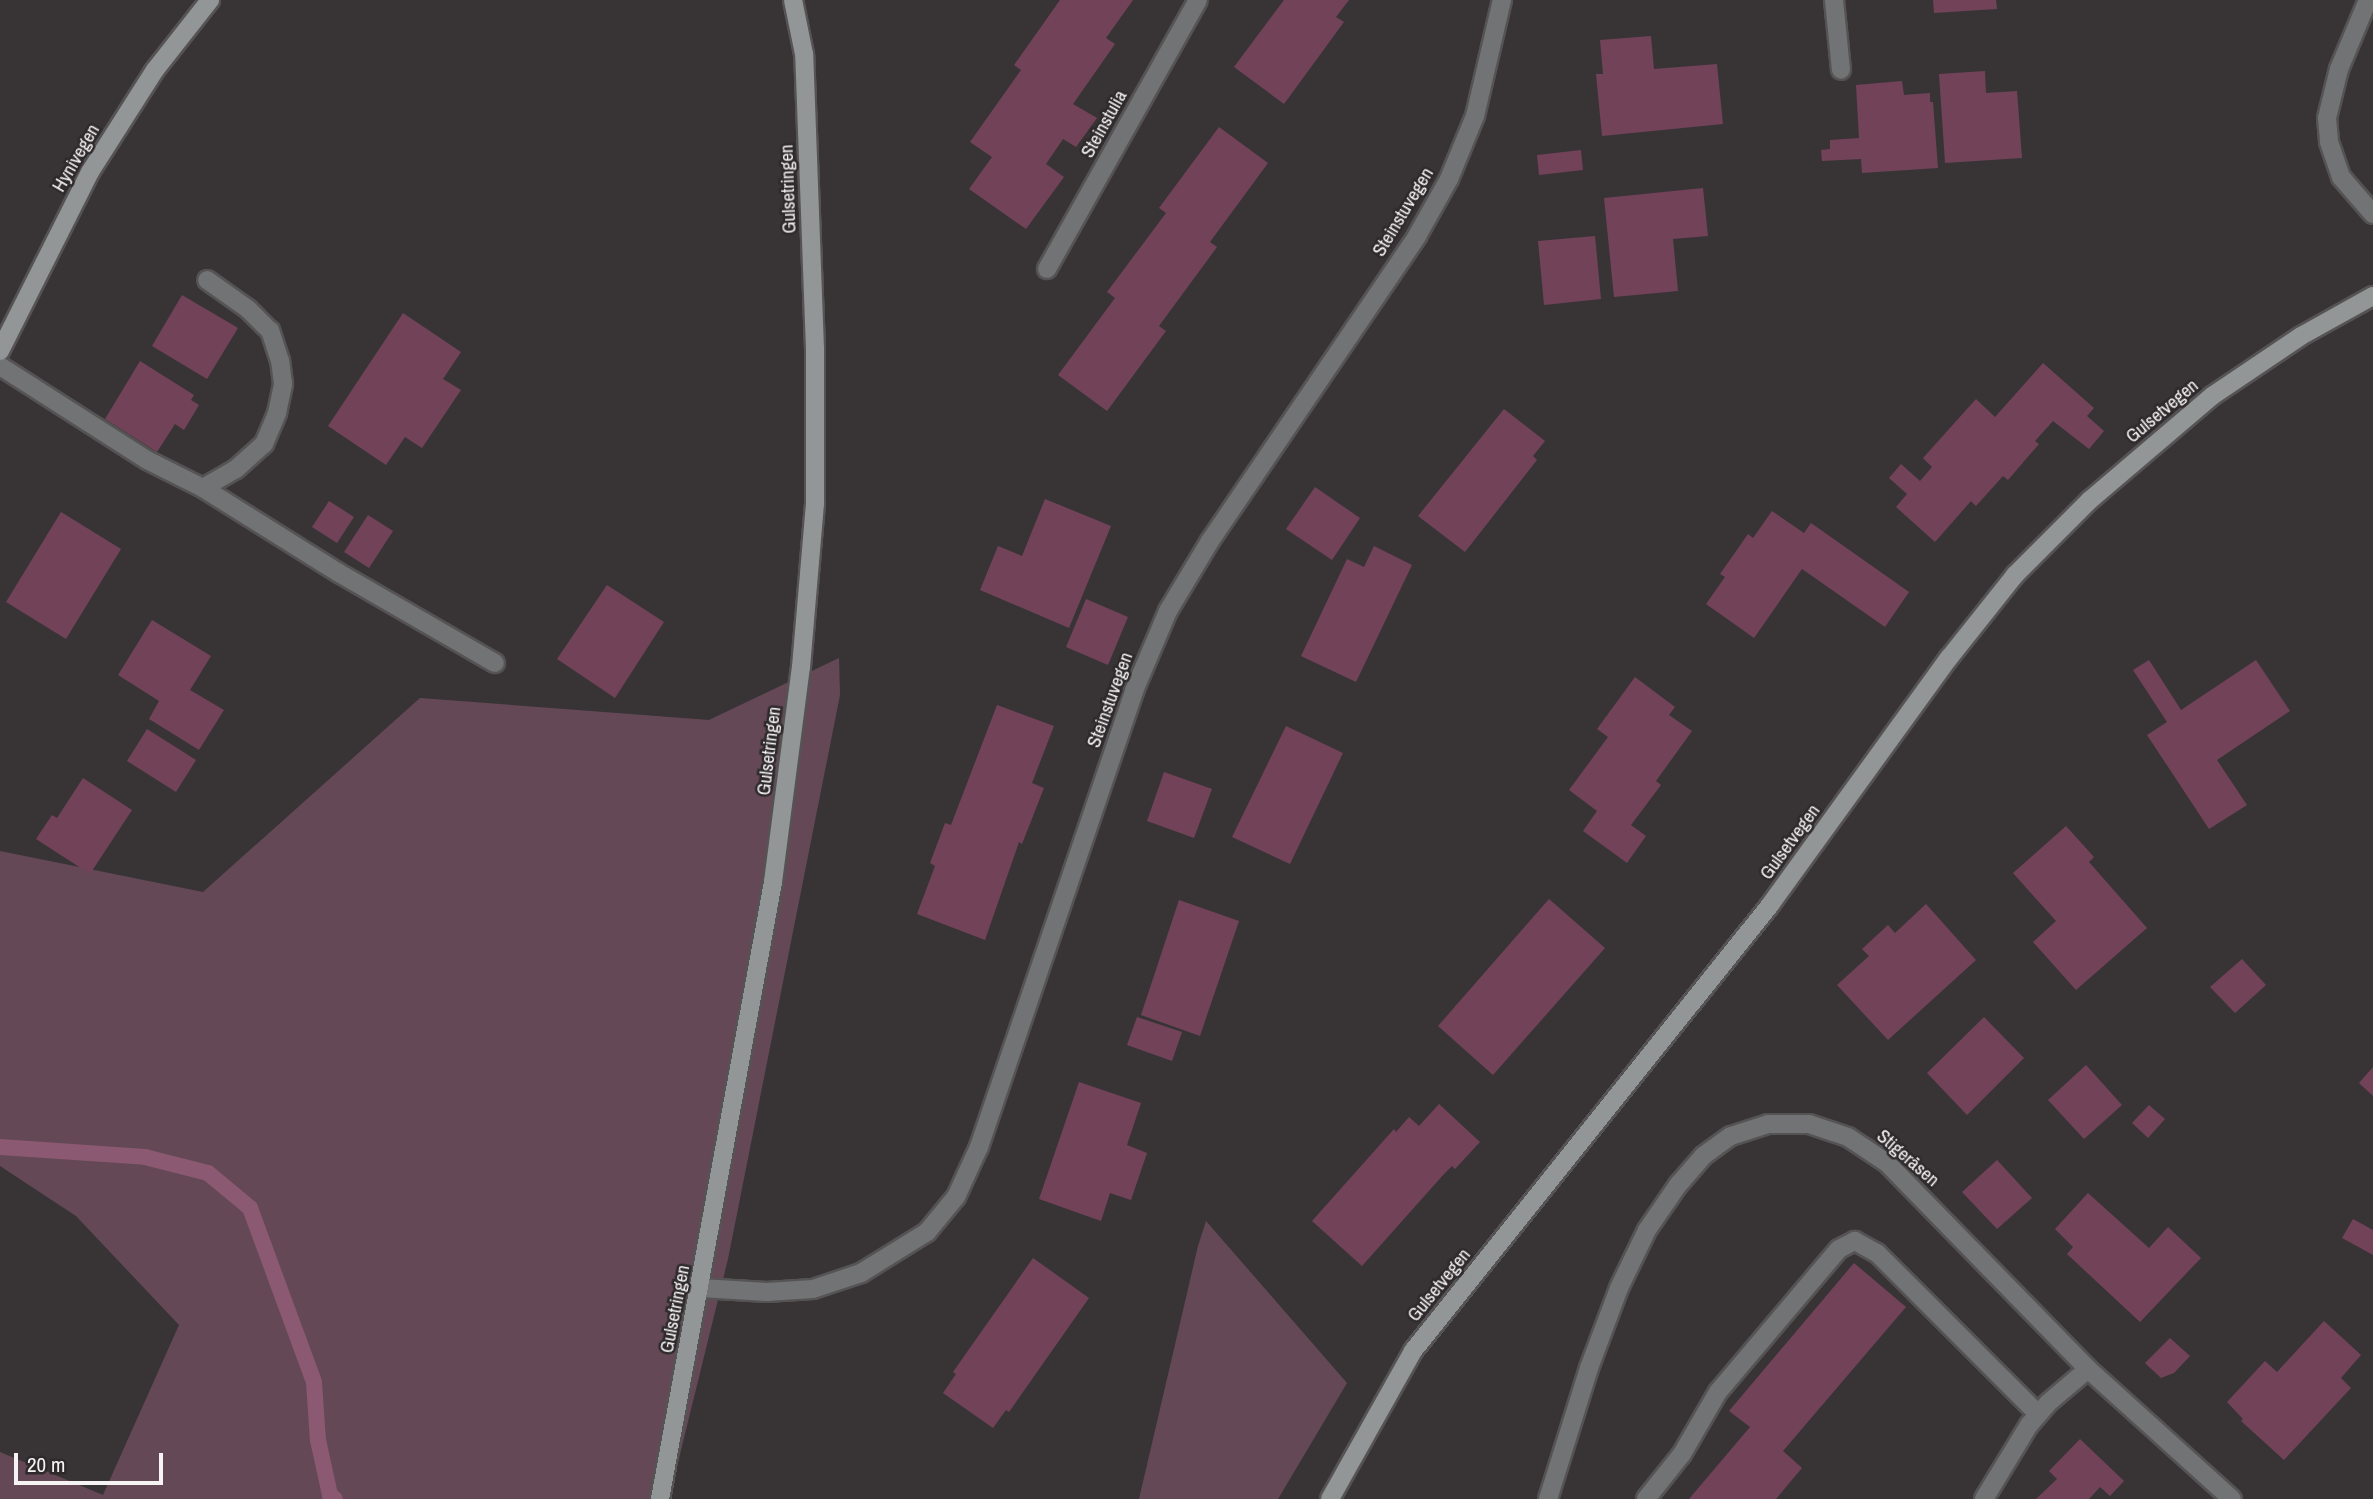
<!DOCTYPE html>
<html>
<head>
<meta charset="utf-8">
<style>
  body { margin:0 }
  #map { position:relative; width:2373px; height:1499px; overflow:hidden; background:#383436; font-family:"Archivo Narrow",sans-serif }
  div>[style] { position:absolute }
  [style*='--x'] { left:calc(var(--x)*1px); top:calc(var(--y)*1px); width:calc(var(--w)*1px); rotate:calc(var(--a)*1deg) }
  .green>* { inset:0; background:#654856 }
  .stream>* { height:16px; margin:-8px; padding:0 8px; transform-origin:8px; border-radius:8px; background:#8b5971 }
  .building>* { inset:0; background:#724259 }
  .roads { filter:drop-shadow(2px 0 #565354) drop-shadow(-2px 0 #565354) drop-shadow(0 2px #565354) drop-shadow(0 -2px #565354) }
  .lane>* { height:18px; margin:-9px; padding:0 9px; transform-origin:9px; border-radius:9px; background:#717374 }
  .street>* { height:18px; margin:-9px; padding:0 9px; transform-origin:9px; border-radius:9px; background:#717374 }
  .secondary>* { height:18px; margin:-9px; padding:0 9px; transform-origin:9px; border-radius:9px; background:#939697 }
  span { translate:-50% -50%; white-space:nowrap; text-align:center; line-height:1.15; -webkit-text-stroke:5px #2e2a2c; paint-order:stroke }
  .street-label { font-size:19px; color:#f5f3f4 }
  .scale { position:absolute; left:14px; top:1453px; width:149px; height:32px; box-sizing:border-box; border:4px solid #f5f3f4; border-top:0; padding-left:9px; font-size:21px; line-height:24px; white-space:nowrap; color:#f5f3f4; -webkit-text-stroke:5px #2e2a2c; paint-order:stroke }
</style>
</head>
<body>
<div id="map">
  <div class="green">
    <div style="clip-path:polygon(839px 658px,840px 695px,728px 1259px,669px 1499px,0 1499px,0 1452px,103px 1495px,179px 1325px,76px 1216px,0 1166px,0 851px,203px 892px,420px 698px,709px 720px)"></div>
    <div style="clip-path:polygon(1206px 1221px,1347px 1383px,1278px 1499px,1139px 1499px,1198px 1246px)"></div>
  </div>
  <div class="stream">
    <div style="--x:0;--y:1147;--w:145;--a:3.9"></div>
    <div style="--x:145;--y:1157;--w:65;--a:14.3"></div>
    <div style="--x:208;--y:1173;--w:55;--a:39.8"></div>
    <div style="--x:250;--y:1208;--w:185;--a:69.8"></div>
    <div style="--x:314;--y:1382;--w:58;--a:86.1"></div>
    <div style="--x:318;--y:1440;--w:56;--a:77.7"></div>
    <div style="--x:330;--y:1495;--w:6;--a:39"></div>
  </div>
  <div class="building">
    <div style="clip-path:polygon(1060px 0,1133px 0,1106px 38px,1115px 44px,1073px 104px,1097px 118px,1076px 147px,1063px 139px,1046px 164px,1064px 177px,1026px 229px,969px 189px,992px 157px,970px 142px,1021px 70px,1014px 65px)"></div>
    <div style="clip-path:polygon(1284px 0,1349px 0,1336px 17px,1344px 22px,1284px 104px,1234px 67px)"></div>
    <div style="clip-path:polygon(1933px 0,1996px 0,1997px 9px,1934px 13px)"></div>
    <div style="clip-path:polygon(1651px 36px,1654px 69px,1717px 64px,1723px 124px,1602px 136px,1596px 74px,1603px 74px,1600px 40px)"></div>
    <div style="clip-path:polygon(1985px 71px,1986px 93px,2017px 91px,2022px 158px,1945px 163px,1939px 74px)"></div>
    <div style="clip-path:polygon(1902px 81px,1904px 95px,1930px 93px,1930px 102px,1933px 102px,1938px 168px,1862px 173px,1861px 159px,1822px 161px,1821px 150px,1830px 149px,1830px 140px,1859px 138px,1856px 85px)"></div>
    <div style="clip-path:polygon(1219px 127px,1268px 163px,1210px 242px,1217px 247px,1159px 326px,1166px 331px,1107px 411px,1058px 375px,1115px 298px,1107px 292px,1166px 213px,1159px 208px)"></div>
    <div style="clip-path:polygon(1581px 150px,1583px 170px,1539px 175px,1537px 155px)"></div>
    <div style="clip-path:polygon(1703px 188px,1708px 236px,1673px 239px,1678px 291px,1614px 297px,1604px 198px)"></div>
    <div style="clip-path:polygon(1595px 236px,1601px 299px,1544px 305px,1538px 241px)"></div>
    <div style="clip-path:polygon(182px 295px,238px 328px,207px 379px,152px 346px)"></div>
    <div style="clip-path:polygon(403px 313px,461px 352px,443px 379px,461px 390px,422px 448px,405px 437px,386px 465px,328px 426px)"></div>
    <div style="clip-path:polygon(140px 361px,194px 395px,191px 400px,199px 405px,184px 430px,175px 424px,157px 452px,105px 419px)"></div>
    <div style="clip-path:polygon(2043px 363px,2094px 408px,2087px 416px,2104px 431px,2089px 449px,2053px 421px,2035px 441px,2039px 444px,2008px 480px,2003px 476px,1976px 506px,1971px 501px,1935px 542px,1896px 507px,1907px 494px,1889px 478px,1901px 464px,1920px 481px,1932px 467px,1923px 458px,1976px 399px,1995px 417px)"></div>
    <div style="clip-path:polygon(1504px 409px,1545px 441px,1533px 456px,1537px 460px,1465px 552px,1418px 516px)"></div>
    <div style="clip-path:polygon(1315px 487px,1360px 518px,1332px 560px,1286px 529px)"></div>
    <div style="clip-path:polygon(1045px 499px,1111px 526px,1069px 628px,980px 590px,998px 546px,1022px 556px)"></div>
    <div style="clip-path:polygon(329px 501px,354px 517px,337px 543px,312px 527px)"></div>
    <div style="clip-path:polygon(1772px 511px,1804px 533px,1811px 523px,1909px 592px,1885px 627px,1802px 569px,1754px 638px,1706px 604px,1725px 577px,1720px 574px,1748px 534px,1753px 538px)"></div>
    <div style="clip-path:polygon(61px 512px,121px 549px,66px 639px,6px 602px)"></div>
    <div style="clip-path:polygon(368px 515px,393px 531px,369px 568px,344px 552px)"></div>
    <div style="clip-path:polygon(1374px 546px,1412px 565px,1356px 682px,1301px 656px,1347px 559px,1364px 567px)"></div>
    <div style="clip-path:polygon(607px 585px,664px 622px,615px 698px,557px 659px)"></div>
    <div style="clip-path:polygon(1086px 599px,1128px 617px,1108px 665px,1066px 647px)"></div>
    <div style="clip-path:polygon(152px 620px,211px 656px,190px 690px,224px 710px,199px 750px,149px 719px,159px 701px,118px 675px)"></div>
    <div style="clip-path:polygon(2149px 660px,2181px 710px,2256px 660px,2290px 711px,2217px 760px,2247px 805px,2209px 829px,2147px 735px,2167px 722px,2133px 670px)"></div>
    <div style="clip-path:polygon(1635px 677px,1675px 707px,1669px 715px,1692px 731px,1656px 781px,1661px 785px,1631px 825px,1646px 836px,1627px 863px,1583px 831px,1597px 811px,1569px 790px,1608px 737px,1597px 729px)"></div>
    <div style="clip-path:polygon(997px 705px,1054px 726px,1032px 783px,1044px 788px,1022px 844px,1019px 842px,985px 940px,917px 914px,935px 866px,930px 863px,945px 823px,951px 825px)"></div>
    <div style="clip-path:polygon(1286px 726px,1343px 753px,1290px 864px,1232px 837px)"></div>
    <div style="clip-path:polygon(147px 729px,196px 760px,176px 792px,127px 761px)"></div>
    <div style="clip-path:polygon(1164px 772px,1212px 789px,1194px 838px,1147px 821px)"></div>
    <div style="clip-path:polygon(83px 778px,132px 810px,90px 874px,36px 839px,52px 815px,57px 818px)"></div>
    <div style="clip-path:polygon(2066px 826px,2094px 857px,2089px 862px,2147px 928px,2076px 990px,2033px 942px,2056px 921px,2013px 873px)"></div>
    <div style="clip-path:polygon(1549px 899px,1605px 948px,1493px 1075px,1438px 1026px)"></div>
    <div style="clip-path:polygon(1179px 900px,1239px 921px,1200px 1036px,1141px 1015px)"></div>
    <div style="clip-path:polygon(1926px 904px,1976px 960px,1888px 1040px,1837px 985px,1869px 956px,1862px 949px,1888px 925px,1895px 933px)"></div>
    <div style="clip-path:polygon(2242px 959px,2266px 985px,2235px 1013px,2210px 987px)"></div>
    <div style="clip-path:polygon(1137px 1017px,1182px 1032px,1172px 1061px,1127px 1045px)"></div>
    <div style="clip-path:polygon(1984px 1017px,2024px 1058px,1967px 1115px,1927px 1073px)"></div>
    <div style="clip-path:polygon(2086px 1065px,2122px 1105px,2084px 1139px,2048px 1100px)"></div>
    <div style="clip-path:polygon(2373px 1067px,2373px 1096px,2359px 1083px)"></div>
    <div style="clip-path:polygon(1079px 1082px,1141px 1103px,1127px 1145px,1147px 1153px,1131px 1200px,1110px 1193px,1101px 1221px,1039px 1199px)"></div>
    <div style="clip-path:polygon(1439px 1104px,1480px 1142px,1455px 1169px,1452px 1166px,1444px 1174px,1362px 1266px,1312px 1221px,1394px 1129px,1396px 1132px,1409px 1117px,1419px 1126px)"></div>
    <div style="clip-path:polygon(2149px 1105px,2165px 1119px,2148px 1138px,2132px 1123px)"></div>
    <div style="clip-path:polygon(1997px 1160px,2032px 1198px,1997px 1229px,1962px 1192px)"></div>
    <div style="clip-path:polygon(2088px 1193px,2149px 1248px,2168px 1227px,2201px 1258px,2140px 1322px,2067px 1254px,2073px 1247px,2055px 1229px)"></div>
    <div style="clip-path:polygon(2353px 1219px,2373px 1230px,2373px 1255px,2342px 1238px)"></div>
    <div style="clip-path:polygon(1033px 1258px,1089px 1298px,1009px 1412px,1006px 1410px,993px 1428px,943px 1393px,956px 1374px,953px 1372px)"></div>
    <div style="clip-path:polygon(1854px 1263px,1906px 1307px,1783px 1451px,1802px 1468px,1776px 1499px,1689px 1499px,1750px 1427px,1729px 1411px)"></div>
    <div style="clip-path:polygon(2324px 1321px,2361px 1355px,2341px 1378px,2351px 1388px,2284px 1460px,2241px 1421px,2243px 1419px,2227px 1402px,2265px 1361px,2277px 1372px)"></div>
    <div style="clip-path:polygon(2170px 1338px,2190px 1356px,2174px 1373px,2161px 1378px,2145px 1363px)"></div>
    <div style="clip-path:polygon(2080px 1439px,2124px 1481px,2110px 1496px,2100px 1487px,2089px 1499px,2036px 1499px,2057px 1479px,2049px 1471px)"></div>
  </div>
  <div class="roads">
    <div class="lane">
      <div style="--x:1834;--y:0;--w:70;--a:84.3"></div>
      <div style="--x:0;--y:366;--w:174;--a:32.6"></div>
      <div style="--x:147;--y:460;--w:63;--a:26.6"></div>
      <div style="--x:203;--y:488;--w:160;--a:32"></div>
      <div style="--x:339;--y:573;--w:180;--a:30"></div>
      <div style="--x:203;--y:488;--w:38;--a:-30"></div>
      <div style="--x:236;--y:469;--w:38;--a:-42"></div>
      <div style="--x:264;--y:444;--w:34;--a:-67"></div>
      <div style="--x:277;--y:413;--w:30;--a:-78"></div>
      <div style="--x:283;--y:384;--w:23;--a:-97"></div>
      <div style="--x:280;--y:361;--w:32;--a:-108"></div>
      <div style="--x:270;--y:331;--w:31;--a:-135"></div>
      <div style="--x:248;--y:309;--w:50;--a:-144.7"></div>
      <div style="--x:1646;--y:1499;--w:58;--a:-51.3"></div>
      <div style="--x:1682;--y:1454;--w:72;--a:-59.9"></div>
      <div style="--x:1718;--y:1392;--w:187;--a:-49.8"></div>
      <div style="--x:1839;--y:1249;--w:18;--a:-27"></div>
      <div style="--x:1855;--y:1241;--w:25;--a:29"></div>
      <div style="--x:1877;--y:1253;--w:228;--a:45"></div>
      <div style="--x:1984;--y:1499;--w:87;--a:-58.7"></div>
      <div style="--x:2029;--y:1425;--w:29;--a:-49"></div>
      <div style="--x:2048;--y:1403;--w:52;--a:-40.4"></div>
    </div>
    <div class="street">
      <div style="--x:2368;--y:0;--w:75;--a:112.8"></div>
      <div style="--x:2339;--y:69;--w:50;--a:103.8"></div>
      <div style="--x:2327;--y:118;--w:24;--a:85"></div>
      <div style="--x:2329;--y:142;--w:37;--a:71"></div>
      <div style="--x:2341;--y:177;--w:49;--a:49.1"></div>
      <div style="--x:1047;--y:269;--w:308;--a:-60.7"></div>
      <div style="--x:701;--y:1288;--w:66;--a:3.5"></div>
      <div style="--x:767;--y:1292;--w:46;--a:-3.7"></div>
      <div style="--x:813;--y:1289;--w:51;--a:-18.4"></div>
      <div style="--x:861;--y:1273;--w:78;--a:-31.8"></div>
      <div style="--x:927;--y:1232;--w:45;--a:-50.4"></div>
      <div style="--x:956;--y:1197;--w:55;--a:-65.3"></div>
      <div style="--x:979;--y:1147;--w:482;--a:-71.2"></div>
      <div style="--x:1134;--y:691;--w:87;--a:-67"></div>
      <div style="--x:1168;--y:611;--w:82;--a:-59"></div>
      <div style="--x:1210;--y:541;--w:369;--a:-55.8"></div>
      <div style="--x:1417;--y:236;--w:65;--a:-60.7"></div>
      <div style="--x:1449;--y:179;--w:68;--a:-67.6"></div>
      <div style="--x:1475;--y:116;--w:119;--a:-76.9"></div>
      <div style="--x:1548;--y:1499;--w:137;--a:-72.6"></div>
      <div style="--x:1589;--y:1368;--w:85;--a:-69.4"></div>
      <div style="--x:1619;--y:1288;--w:64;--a:-64.2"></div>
      <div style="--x:1647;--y:1230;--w:55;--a:-55.4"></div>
      <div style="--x:1678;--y:1185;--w:38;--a:-49"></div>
      <div style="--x:1703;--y:1156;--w:34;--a:-36"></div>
      <div style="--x:1731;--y:1136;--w:39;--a:-18"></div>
      <div style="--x:1768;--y:1124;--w:41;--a:0"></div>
      <div style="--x:1809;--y:1124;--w:41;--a:18.4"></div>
      <div style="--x:1848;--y:1137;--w:47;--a:33.7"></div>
      <div style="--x:1887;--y:1163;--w:288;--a:45.7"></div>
      <div style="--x:2088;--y:1369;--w:194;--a:42.1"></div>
    </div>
    <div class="secondary">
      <div style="--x:0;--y:351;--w:200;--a:-63.3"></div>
      <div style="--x:90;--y:172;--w:121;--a:-57.5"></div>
      <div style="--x:155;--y:70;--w:89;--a:-51.8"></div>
      <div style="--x:660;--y:1499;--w:627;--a:-79.62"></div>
      <div style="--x:773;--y:882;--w:217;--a:-82.6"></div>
      <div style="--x:801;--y:667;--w:165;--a:-85.1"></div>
      <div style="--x:815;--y:503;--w:154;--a:-90"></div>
      <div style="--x:815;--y:349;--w:295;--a:-92.1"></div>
      <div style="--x:804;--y:54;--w:55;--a:-101.5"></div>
      <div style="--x:1330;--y:1499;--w:170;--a:-60.7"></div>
      <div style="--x:1413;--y:1351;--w:571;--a:-51.32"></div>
      <div style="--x:1770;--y:905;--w:305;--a:-54.1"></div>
      <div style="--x:1949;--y:658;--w:106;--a:-51.5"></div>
      <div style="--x:2015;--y:575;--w:106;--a:-45"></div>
      <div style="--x:2090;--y:500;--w:160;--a:-40.4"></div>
      <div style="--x:2212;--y:396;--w:107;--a:-34"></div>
      <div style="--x:2301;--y:336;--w:82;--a:-29.1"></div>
    </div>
  </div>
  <div class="street-label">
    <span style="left:1104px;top:124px;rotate:-61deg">Steinstulia</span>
    <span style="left:76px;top:158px;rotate:-60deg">Hynivegen</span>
    <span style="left:788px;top:189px;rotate:-92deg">Gulsetringen</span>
    <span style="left:1403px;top:212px;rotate:-59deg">Steinstuvegen</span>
    <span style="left:2162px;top:411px;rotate:-40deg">Gulsetvegen</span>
    <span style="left:1110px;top:700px;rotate:-70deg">Steinstuvegen</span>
    <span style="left:769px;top:751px;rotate:-83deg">Gulsetringen</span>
    <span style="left:1790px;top:842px;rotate:-54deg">Gulsetvegen</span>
    <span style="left:1908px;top:1158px;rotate:41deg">Stigeråsen</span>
    <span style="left:1439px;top:1285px;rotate:-51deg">Gulsetvegen</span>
    <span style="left:675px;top:1309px;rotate:-79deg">Gulsetringen</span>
  </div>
  <div class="scale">20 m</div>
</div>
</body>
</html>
